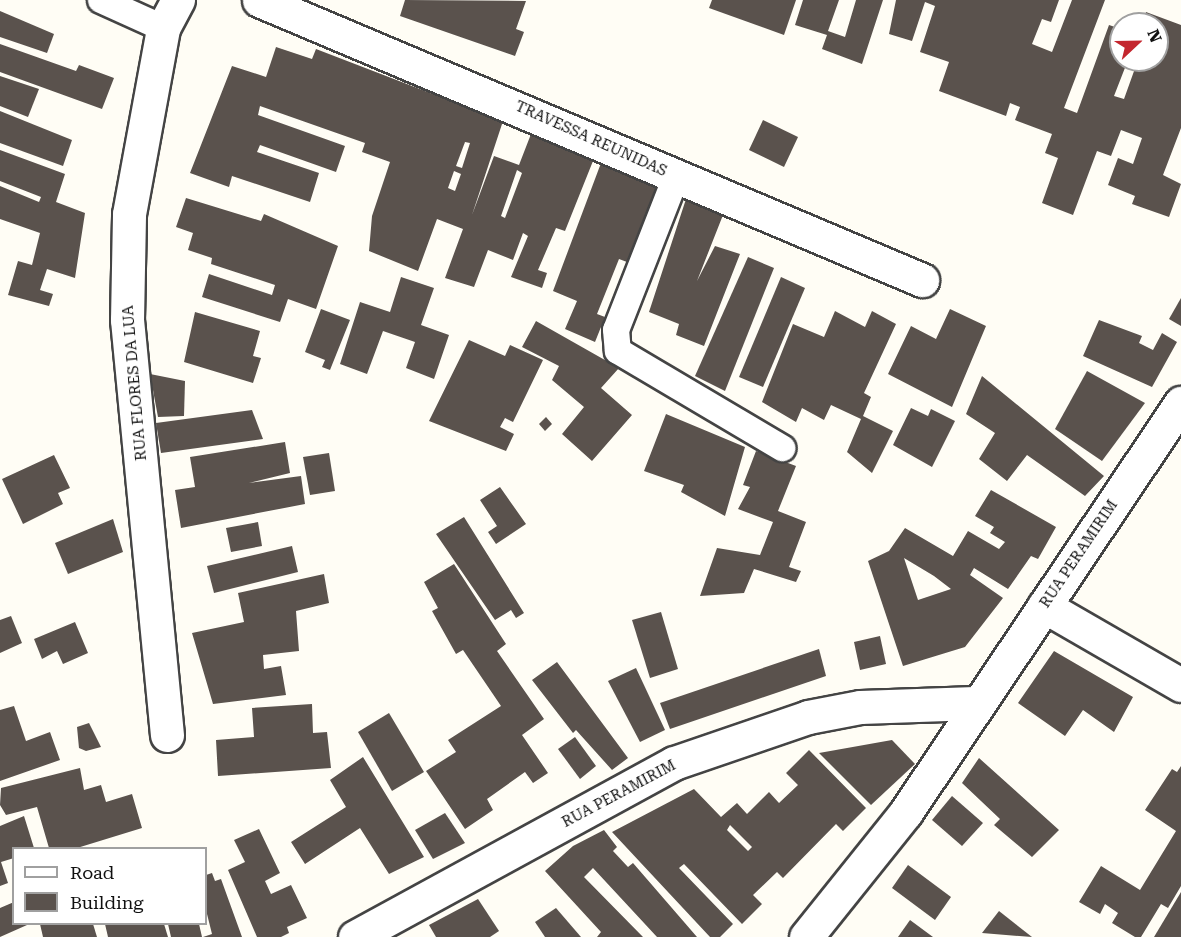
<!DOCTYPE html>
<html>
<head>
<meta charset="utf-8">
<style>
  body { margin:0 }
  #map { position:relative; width:1181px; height:937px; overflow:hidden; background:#fffdf5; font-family:"Roboto Serif",serif }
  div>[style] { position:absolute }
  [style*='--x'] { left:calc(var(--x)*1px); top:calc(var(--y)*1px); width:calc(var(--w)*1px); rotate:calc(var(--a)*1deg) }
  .building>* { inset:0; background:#5a524d }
  .roads { filter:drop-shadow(2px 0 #444) drop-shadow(-2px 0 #444) drop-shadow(0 2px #444) drop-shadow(0 -2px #444) }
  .lane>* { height:26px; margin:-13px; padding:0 13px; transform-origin:13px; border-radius:13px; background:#fff }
  .street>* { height:33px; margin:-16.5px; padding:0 16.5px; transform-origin:16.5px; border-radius:16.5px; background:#fff }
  span { translate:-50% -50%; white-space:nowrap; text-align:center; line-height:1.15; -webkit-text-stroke:6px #fff; paint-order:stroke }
  .street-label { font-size:15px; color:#111 }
  .legend { position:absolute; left:12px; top:847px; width:195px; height:78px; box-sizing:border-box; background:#fff; border:2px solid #a0a0a0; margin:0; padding:8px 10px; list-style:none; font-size:18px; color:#111 }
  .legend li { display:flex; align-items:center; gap:12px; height:30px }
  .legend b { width:30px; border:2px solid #a0a0a0 }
  .north { position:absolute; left:1109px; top:12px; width:60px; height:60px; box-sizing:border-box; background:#fff; border:2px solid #a0a0a0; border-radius:50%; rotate:68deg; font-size:16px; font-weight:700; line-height:24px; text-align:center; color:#111 }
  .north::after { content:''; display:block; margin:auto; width:21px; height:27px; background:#c4262e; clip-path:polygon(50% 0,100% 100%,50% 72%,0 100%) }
</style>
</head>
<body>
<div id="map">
  <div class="building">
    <div style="clip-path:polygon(405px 0,526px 1px,516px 29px,524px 32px,515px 56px,400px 16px)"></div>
    <div style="clip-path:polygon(712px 0,796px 0,784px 35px,709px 8px)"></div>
    <div style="clip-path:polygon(803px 0,839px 0,828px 31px,845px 37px,856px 0,883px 0,862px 64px,822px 49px,827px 35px,795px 25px)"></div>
    <div style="clip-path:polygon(896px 0,1059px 0,1051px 22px,1042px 19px,1032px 44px,1052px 52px,1072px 0,1105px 0,1064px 108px,1077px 113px,1109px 25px,1121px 29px,1121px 60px,1128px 60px,1114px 96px,1124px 99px,1138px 60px,1157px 60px,1157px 24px,1142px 24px,1146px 12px,1181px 25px,1181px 128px,1163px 175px,1181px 184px,1169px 217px,1132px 204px,1135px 196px,1108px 185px,1118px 158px,1133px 164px,1142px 138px,1121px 130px,1111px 156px,1097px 151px,1073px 215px,1042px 203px,1058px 158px,1045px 153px,1052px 134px,1015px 120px,1020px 107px,1010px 103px,1006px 116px,939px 91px,949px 62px,920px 52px,935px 6px,925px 2px,912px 41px,889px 34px)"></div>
    <div style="clip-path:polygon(0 11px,54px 34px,47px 53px,0 37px)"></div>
    <div style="clip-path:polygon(0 44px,76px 71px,79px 65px,114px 78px,102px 109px,0 72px)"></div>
    <div style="clip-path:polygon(evenodd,276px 47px,312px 59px,316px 49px,503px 121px,472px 215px,494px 156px,519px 165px,531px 134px,593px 161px,565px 231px,556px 228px,538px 270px,547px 273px,542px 288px,511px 277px,528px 236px,523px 233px,513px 260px,488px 250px,474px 287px,445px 278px,463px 229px,437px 219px,418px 271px,369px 251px,372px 216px,390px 162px,362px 152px,365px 143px,260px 106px,258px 115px,345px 146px,336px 172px,260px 145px,257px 152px,319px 173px,310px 202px,232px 176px,229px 187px,190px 173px,232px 66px,266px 77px,276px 47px,465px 142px,470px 143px,462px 168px,456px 166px,465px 142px,276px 47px,517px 170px,522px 173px,505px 218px,501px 216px,517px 170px,276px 47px,454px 171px,461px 174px,455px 191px,448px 188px,454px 171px)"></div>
    <div style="clip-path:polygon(0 76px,39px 89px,28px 117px,0 106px)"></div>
    <div style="clip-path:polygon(0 111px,72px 140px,63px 166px,0 143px)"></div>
    <div style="clip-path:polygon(763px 120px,798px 137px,784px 167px,749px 150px)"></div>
    <div style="clip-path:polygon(0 150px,65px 174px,56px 202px,85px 213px,75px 278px,47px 269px,40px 290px,53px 294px,49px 306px,8px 295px,18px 261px,32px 265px,40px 233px,0 219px,0 186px,39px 202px,41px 197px,0 181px)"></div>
    <div style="clip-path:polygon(601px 163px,657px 188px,627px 262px,619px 259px,597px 314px,605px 317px,595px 342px,565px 329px,577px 301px,553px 291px)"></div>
    <div style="clip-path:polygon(186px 198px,261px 221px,264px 214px,338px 246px,316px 309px,288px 299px,280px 322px,202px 297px,209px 274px,272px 295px,275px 285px,211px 264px,212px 258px,188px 250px,193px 233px,176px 227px)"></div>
    <div style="clip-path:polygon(686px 199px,723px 215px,697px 281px,715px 246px,740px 254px,704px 346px,676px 335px,679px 324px,649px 312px)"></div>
    <div style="clip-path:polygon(748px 257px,774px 268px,725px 391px,695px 376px)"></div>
    <div style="clip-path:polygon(401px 277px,434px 288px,421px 325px,449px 335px,434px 379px,406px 368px,415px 342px,383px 331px,367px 374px,340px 364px,360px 302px,390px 312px)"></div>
    <div style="clip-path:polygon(781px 277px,805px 288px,763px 387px,739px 377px)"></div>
    <div style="clip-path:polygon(1181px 298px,1181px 326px,1169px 319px)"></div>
    <div style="clip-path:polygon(321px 309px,350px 320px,330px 370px,322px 367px,325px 360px,305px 352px)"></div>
    <div style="clip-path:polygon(950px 309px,986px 326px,952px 407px,888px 374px,911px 326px,936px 339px)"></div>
    <div style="clip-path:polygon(835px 311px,865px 327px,872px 311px,896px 324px,864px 393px,871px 397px,863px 416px,893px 431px,872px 473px,847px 452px,861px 419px,831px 405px,824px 420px,802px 408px,796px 422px,762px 402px,793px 324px,824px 337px)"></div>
    <div style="clip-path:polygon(195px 312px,260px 331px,253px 356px,261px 358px,253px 383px,184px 362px)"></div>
    <div style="clip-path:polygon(1099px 320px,1142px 336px,1139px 343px,1153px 350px,1162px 333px,1177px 342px,1152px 387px,1083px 356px)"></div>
    <div style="clip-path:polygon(536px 321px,619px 368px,601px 388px,632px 415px,592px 461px,562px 434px,584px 407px,552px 380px,559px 366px,522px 347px)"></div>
    <div style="clip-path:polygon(469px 340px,505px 356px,510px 345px,543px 360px,513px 422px,505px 418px,500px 427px,514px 434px,506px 451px,429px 421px)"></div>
    <div style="clip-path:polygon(1087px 371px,1145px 403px,1102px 461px,1055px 429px)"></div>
    <div style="clip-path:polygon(150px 374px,185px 381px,184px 416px,158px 417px)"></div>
    <div style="clip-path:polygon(982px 376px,1104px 476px,1085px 496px,1027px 455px,1007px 481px,979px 459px,995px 433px,966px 414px)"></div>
    <div style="clip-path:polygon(911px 408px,928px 416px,931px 409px,955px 421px,932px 467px,893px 445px)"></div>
    <div style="clip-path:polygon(252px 410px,263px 439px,161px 453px,156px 423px)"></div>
    <div style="clip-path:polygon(666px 414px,745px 447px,725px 516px,681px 492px,684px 485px,644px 471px)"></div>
    <div style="clip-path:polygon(546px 417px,552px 424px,545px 431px,539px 424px)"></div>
    <div style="clip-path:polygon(285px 442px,290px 473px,249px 483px,301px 476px,305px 504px,181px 528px,175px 490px,195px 487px,190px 457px)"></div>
    <div style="clip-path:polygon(756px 451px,796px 466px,778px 511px,806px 522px,789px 567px,801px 571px,796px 582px,754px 569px,744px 593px,700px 596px,717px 548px,760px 555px,773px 522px,738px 509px,750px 487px,743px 485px)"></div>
    <div style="clip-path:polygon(329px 453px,335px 491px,310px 495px,303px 457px)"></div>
    <div style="clip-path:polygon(54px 455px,70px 488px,58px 493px,63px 504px,23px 524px,2px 479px)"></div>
    <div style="clip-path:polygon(500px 487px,526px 524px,496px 544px,488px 532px,497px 526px,480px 500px)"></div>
    <div style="clip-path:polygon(evenodd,991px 490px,1056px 527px,1038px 559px,1031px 556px,1008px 589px,974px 568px,970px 575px,1003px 598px,965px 647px,903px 666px,868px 561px,889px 551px,905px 528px,953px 556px,968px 531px,999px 549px,1005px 542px,990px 533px,994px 527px,975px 516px,991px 490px,904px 558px,934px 576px,951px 589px,918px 600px,904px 558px)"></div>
    <div style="clip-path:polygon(464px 517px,524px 613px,516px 618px,511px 610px,495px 620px,436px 534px)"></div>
    <div style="clip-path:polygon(113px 519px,123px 552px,68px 574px,55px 543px)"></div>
    <div style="clip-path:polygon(258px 522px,262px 546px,231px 552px,226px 528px)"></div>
    <div style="clip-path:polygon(292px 546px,298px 572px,214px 593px,207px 566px)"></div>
    <div style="clip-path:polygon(454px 564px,506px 644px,497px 651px,544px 719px,522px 735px,548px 773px,533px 783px,525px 772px,487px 799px,493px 810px,465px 829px,426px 771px,456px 752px,448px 740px,501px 706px,463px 650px,456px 654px,432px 611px,438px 608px,424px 582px)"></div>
    <div style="clip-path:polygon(324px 574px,329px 603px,296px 611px,299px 651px,263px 655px,264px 669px,281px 666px,286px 695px,213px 704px,192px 633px,244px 622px,238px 593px)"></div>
    <div style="clip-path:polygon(661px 612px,678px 669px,650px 678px,632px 620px)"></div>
    <div style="clip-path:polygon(11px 616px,22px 643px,0 653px,0 620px)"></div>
    <div style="clip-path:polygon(75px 622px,88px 653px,63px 664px,57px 651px,42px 659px,34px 639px)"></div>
    <div style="clip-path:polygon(880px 636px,886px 664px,860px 670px,854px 642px)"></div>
    <div style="clip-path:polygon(819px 649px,826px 676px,670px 729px,660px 703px)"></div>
    <div style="clip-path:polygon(1054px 651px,1133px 697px,1114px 732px,1083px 710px,1065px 736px,1018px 703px)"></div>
    <div style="clip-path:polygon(557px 662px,628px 758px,612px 770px,576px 730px,573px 733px,532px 680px)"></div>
    <div style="clip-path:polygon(636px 668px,665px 730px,640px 742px,608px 681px)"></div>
    <div style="clip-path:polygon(312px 704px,313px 733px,327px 732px,331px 768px,218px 776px,216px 740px,254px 737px,252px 708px)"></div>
    <div style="clip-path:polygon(14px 706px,26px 741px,50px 732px,60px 760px,0 781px,0 710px)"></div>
    <div style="clip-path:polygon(389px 713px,424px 772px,392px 791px,358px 732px)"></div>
    <div style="clip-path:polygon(89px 723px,101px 747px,86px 751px,79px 748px,77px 727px)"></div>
    <div style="clip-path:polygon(575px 737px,596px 766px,580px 779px,558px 749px)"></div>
    <div style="clip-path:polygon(892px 740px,915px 764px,871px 805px,819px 753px)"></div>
    <div style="clip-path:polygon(evenodd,809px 750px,866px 808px,843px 831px,836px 824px,783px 878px,777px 872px,753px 895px,762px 904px,742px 924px,684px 864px,679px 868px,733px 924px,720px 937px,710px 937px,612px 832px,694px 789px,721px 817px,737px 803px,747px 814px,769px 792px,779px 803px,798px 785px,786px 773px,809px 750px,730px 825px,752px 847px,748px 851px,727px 830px,730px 825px)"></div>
    <div style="clip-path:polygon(363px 757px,424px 857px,389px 874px,360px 828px,305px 864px,291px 842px,346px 807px,330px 780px)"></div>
    <div style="clip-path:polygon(979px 758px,1059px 830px,1032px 857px,994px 825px,1000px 819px,962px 783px)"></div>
    <div style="clip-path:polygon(1181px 766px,1181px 886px,1168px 908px,1161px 904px,1141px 937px,1135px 937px,1112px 923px,1118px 913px,1105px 904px,1100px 914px,1079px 902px,1101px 866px,1140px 890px,1176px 831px,1145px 810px,1172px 769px,1177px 772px)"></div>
    <div style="clip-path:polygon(80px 768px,84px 790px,101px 785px,106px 802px,132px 794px,142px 828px,77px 848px,49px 848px,37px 807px,6px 815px,0 805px,1px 788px)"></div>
    <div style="clip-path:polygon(952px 796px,983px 823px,962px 846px,932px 820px)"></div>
    <div style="clip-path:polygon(445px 813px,465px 843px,433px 859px,415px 830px)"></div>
    <div style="clip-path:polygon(24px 816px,34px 848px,14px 848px,14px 858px,1px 862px,8px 883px,0 886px,0 826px)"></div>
    <div style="clip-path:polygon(259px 829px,280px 873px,265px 881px,271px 894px,291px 885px,307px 918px,287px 927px,289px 933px,281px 937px,257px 937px,228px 870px,245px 862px,234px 840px)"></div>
    <div style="clip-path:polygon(604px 830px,617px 847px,613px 851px,628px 867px,633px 863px,697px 937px,657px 937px,593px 868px,584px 877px,643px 937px,597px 937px,601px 932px,545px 871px,573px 846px)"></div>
    <div style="clip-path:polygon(908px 865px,951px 897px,935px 920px,892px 888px)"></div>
    <div style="clip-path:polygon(212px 873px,215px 881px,221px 879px,242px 937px,203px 937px,212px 934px,206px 910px,206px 875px)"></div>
    <div style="clip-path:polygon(1181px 892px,1181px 937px,1154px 937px)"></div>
    <div style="clip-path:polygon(478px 899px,499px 931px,490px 937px,436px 937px,429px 925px)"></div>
    <div style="clip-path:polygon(14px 902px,14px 924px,27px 925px,0 937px,0 908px)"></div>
    <div style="clip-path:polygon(556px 908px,581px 937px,545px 937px,535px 922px)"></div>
    <div style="clip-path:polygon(999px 911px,1032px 937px,982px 933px)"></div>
    <div style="clip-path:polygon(910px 920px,933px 937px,898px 937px)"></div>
    <div style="clip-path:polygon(40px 924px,93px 924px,97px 937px,43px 937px)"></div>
    <div style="clip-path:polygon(105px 924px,164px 924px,168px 937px,108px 937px)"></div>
    <div style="clip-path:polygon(168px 924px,199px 924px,202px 937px,171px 937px)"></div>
  </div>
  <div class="roads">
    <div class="lane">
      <div style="--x:101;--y:0;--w:68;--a:24.3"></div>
      <div style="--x:676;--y:177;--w:164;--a:111.4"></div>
      <div style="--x:616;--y:330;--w:21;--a:85"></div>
      <div style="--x:618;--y:351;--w:191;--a:30.6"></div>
    </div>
    <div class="street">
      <div style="--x:259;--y:0;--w:720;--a:22.9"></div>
      <div style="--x:1044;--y:606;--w:158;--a:30"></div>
      <div style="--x:167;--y:735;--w:417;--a:-95.5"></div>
      <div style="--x:127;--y:320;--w:106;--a:-88.9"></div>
      <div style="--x:129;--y:214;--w:189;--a:-79.6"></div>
      <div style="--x:163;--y:28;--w:32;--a:-62"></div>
      <div style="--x:355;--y:937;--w:363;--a:-28.6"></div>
      <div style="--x:674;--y:763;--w:142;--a:-18.9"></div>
      <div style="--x:808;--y:717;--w:53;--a:-10.9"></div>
      <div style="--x:860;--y:707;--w:115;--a:-2"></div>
      <div style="--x:806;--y:937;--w:160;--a:-51.3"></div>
      <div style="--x:906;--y:812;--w:493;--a:-56.1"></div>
    </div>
  </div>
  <div class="street-label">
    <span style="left:591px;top:139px;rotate:24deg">TRAVESSA REUNIDAS</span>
    <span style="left:135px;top:383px;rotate:-95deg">RUA FLORES DA LUA</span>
    <span style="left:1079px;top:554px;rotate:-56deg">RUA PERAMIRIM</span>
    <span style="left:619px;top:794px;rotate:-28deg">RUA PERAMIRIM</span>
  </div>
  <ul class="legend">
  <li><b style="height:8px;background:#fff"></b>Road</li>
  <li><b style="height:16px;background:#5a524d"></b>Building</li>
  </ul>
  <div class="north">N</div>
</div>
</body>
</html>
